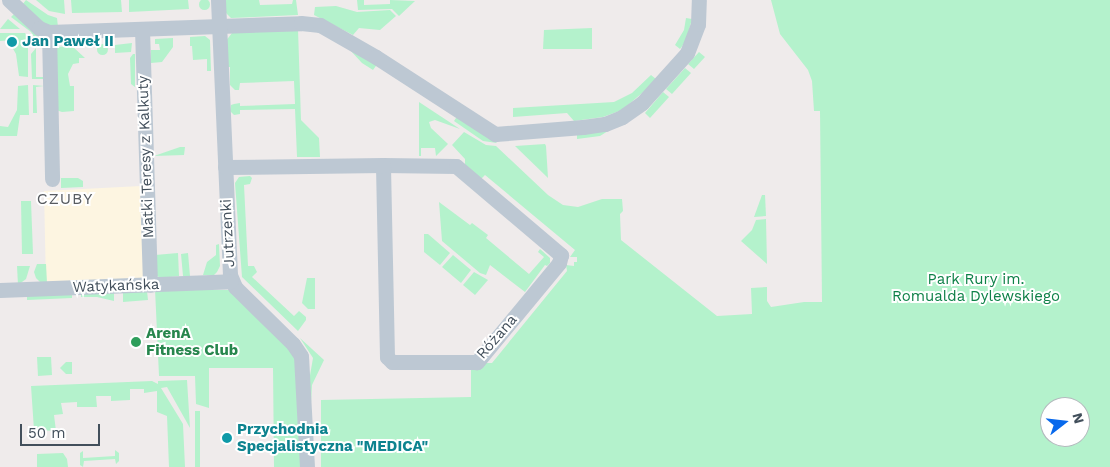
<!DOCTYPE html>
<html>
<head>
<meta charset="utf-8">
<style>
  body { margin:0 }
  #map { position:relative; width:1110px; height:467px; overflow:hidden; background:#efebeb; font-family:"Work Sans",sans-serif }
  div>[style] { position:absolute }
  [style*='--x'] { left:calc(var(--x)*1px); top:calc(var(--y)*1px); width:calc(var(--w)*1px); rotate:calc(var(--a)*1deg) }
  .commercial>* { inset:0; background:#fdf5e1 }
  .green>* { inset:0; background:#b4f2cc }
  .round { border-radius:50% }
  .minor>* { height:15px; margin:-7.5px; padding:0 7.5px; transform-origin:7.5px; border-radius:7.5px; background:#bdc8d3 }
  .dots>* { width:14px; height:14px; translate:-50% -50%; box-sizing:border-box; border:2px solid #fff; border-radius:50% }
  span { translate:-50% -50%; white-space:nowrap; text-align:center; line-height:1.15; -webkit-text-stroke:4px #fff; paint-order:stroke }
  .culture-label { font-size:15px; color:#0d838f; font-weight:700 }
  .left { translate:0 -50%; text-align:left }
  .street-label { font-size:15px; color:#424f5b }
  .park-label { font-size:15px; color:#0e8148 }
  .leisure-label { font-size:15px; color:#27864d; font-weight:700 }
  .neighbourhood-label { font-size:16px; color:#585c61; letter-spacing:1px }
  .north { position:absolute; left:1040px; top:397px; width:50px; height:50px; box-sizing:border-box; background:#fff; border:1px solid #b3b9bd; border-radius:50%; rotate:74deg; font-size:14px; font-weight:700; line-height:20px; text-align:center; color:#424f5b }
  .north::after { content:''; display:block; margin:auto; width:18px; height:22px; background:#0869ec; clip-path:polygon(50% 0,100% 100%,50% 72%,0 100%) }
  .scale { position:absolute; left:20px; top:424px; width:80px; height:22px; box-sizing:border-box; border:2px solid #424f5b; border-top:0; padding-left:6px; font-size:15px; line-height:18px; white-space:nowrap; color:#424f5b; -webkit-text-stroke:4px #fff; paint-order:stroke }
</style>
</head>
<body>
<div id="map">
  <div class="commercial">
    <div style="clip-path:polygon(141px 186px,144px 282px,46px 284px,44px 191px)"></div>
  </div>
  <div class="green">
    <div class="round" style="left:198.5px;top:-1.5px;width:11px;height:11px"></div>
    <div style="clip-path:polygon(26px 0,48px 15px,57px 18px,58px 27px,48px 26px,22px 5px)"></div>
    <div style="clip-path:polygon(36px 0,64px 0,65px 14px,49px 11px)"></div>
    <div style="clip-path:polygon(71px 0,121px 0,122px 12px,72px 13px)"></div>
    <div style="clip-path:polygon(129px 0,188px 0,189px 9px,129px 12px)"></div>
    <div style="clip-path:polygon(223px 0,259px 0,260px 5px,292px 4px,293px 0,296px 0,298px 15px,231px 18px,226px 13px)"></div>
    <div style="clip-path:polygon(357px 0,364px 0,364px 5px,390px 4px,390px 0,415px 1px,399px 16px,392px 9px,358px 10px)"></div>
    <div style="clip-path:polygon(evenodd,771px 0,1110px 0,1110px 467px,321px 467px,321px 400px,471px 397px,471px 368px,480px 368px,486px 363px,492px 363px,567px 271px,566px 265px,574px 266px,574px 262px,577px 262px,577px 257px,570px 257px,575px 250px,485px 175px,479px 181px,465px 168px,465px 159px,452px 145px,464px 132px,486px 145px,496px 146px,548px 195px,563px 205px,578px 207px,602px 199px,622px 199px,623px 211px,620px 214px,621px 240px,717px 316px,752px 314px,751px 288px,767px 287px,767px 301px,771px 307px,804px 302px,822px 302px,820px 111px,814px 111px,812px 81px,808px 70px,780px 34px,771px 0,1050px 407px,1080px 407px,1080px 437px,1050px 437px,1050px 407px)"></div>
    <div style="clip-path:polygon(336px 6px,357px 12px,390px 10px,396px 16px,380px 30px,359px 28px,353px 35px,314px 15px,315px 7px)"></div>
    <div style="clip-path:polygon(16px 12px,40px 35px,43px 42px,37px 42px,31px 32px,11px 17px)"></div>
    <div style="clip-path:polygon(686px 18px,692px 19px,686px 41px,680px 49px,675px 45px,684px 30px)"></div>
    <div style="clip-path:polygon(8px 19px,20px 29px,0 29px)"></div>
    <div style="clip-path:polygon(592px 28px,592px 49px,543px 49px,544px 30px)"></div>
    <div style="clip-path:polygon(298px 29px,301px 120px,319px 138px,320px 157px,297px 157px,295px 109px,240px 110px,240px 114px,234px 115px,230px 111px,231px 105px,234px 104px,240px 103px,240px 106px,295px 104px,294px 81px,240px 83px,239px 90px,235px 90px,230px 85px,230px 67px,227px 67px,225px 42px,232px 33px)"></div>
    <div style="clip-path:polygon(0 33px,25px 33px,28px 37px,28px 77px,19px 76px,16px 54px,12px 47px,13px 40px,0 41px)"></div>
    <div style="clip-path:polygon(205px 36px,210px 40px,211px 71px,207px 71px,207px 59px,193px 60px,192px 46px,190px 46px,190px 37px)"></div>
    <div style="clip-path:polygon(173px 38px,173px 47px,162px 62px,151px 63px,151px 50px,160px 50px,159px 44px,155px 44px,155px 39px)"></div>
    <div style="clip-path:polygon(132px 43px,131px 52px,115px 53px,115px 45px)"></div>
    <div class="round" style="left:96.5px;top:43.5px;width:11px;height:11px"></div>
    <div style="clip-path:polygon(72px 46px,85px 58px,79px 58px,79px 63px,73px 64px,68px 74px,70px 86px,74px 86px,74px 111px,62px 112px,56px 110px,56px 47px)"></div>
    <div style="clip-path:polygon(36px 48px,36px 77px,44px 77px,43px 79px,32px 79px,31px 54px)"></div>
    <div style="clip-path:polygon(350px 50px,378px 63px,373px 70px,362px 63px)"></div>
    <div style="clip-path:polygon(699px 52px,705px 57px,694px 69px,688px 64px)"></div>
    <div style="clip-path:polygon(133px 54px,135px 54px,135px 87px,131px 84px,130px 58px)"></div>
    <div style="clip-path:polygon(685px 68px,691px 73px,672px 94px,666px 89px)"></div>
    <div style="clip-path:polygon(651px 75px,656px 79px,648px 88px,622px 110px,603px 117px,574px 121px,567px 113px,513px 117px,513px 108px,614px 102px,632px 93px)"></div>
    <div style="clip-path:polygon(28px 85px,29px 115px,20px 115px,17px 136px,0 136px,0 126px,8px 127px,17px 110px,18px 86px)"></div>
    <div style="clip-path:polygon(33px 85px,44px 86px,36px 87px,37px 113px,33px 113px)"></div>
    <div style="clip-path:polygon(663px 92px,669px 97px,650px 118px,645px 113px)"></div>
    <div style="clip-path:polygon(419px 102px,460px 129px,435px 120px,429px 122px,431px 128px,448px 144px,436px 156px,435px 148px,421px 148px,421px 156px,419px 156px)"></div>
    <div style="clip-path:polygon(458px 115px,497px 143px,483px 141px,454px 121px)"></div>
    <div style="clip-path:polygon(624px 121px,600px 136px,577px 139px,577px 132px)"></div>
    <div style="clip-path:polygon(545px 144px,546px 146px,548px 178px,515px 146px)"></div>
    <div style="clip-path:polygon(180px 147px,185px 147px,184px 155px,154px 156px)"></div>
    <div style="clip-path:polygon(250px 176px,252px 178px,250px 184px,244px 185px,248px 266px,254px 266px,257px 272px,252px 277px,294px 316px,299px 311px,306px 317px,306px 320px,298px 331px,242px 277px,235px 183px,239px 177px)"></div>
    <div style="clip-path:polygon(61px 178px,78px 178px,83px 181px,83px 187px,61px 188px)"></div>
    <div style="clip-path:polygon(762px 195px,765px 195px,766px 216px,754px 217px)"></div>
    <div style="clip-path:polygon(21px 201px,31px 201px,33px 254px,22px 254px)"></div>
    <div style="clip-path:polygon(439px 202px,470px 225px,472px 223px,488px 235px,486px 238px,529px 274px,544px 257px,538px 252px,540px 249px,550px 258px,550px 263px,547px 266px,545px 265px,525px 292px,490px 265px,486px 275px,480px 273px,442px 241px)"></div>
    <div style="clip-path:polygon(766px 219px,767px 264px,741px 241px,752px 230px,756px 220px)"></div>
    <div style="clip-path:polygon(424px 234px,428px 234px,450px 253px,440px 265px,424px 252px)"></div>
    <div style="clip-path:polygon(219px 244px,220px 266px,217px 272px,214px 275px,203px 275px,207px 262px,216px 255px,216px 245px)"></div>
    <div style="clip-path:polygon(178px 253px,179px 276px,160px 278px,156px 275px,155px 255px)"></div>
    <div style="clip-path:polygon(188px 253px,190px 276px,183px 276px,181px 254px)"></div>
    <div style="clip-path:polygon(453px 255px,471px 270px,461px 283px,442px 267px)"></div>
    <div style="clip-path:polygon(37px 264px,46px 264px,47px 283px,40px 282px,36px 278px,34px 272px)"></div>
    <div style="clip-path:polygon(17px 266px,30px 266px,26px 279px,18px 285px)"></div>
    <div style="clip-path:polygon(474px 272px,488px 280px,475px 295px,463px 285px)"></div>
    <div style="clip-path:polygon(307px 278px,315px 278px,315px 309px,308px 309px,302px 303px)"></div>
    <div style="clip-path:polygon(155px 289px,231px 290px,293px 352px,297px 361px,302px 467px,274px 467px,273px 368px,209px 368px,209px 408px,196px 404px,195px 376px,159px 376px)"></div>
    <div style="clip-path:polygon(72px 291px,72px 298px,27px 300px,27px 295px)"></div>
    <div style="clip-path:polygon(123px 291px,147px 291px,148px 300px,123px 302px)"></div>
    <div style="clip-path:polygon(81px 292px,114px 292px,114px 301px,97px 297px,81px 297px)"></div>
    <div style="clip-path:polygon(300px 338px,324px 360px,312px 385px,311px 403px,309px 403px,309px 381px,313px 358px)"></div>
    <div style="clip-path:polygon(37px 357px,51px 357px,52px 375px,38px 376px)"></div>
    <div style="clip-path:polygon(66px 362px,72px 362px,72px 374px,66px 374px,60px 368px)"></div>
    <div style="clip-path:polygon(187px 380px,190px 428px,167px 387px,161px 388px,183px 424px,185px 467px,169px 467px,167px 416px,157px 412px,157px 391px,144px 393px,144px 389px,130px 389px,130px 400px,111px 401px,111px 396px,96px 396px,97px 407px,77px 407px,77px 402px,61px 403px,63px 414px,54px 415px,56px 431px,34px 430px,31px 386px,152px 381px,158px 384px,158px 381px)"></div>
    <div style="clip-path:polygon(195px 411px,200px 411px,200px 467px,195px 467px)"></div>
    <div style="clip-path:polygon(115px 450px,119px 453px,119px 461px,116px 464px,115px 459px,84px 461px,83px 467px,80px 465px,80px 453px,83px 451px,83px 458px,115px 456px)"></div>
    <div style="clip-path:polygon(63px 453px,67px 459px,68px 467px,37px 467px,37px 454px)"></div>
  </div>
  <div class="minor">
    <div style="--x:9;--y:0;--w:41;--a:43"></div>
    <div style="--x:39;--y:28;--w:11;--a:22"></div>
    <div style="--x:49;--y:32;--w:252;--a:-2"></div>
    <div style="--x:301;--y:23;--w:19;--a:6"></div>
    <div style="--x:320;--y:25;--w:64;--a:29.7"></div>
    <div style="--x:376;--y:57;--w:142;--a:32.9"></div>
    <div style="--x:495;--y:134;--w:88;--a:-4.5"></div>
    <div style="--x:583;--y:127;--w:22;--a:-8"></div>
    <div style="--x:605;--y:124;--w:18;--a:-22"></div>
    <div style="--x:622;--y:117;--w:24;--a:-35"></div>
    <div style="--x:642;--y:103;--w:67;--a:-48"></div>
    <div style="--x:687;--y:53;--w:31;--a:-69"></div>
    <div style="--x:698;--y:24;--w:24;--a:-88"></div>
    <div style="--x:218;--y:0;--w:275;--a:87.5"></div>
    <div style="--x:230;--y:275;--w:13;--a:67"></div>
    <div style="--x:235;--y:287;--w:81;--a:44.5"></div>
    <div style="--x:293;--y:344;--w:14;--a:56"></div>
    <div style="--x:301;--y:356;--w:111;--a:86.9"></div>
    <div style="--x:142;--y:29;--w:256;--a:88.2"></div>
    <div style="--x:49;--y:32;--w:147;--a:88.8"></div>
    <div style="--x:383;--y:165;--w:73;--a:0.8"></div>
    <div style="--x:456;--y:166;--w:138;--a:40.3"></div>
    <div style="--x:561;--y:255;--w:8;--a:104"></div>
    <div style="--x:559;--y:263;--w:129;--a:129.6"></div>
    <div style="--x:477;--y:362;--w:85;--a:180"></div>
    <div style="--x:392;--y:362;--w:7;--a:-135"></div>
    <div style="--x:387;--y:357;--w:192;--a:-91.2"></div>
    <div style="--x:225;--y:167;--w:158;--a:-0.7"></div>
    <div style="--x:0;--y:290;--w:231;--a:-2.2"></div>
  </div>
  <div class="dots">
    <div style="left:12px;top:42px;background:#0f9aa8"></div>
    <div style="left:136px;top:342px;background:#2e9e5b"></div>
    <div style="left:227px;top:438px;background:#0f9aa8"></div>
  </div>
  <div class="culture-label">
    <span class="left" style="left:22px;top:42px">Jan Paweł II</span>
    <span class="left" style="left:237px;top:438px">Przychodnia<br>Specjalistyczna "MEDICA"</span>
  </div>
  <div class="street-label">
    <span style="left:146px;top:157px;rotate:-92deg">Matki Teresy z Kalkuty</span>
    <span style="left:228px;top:233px;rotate:-93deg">Jutrzenki</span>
    <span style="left:116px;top:286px;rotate:-2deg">Watykańska</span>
    <span style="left:497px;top:337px;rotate:-49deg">Różana</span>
  </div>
  <div class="park-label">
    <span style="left:976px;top:288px">Park Rury im.<br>Romualda Dylewskiego</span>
  </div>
  <div class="leisure-label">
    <span class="left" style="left:146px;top:342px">ArenA<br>Fitness Club</span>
  </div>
  <div class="neighbourhood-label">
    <span style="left:65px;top:199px">CZUBY</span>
  </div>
  <div class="north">N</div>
  <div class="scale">50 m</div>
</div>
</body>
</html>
